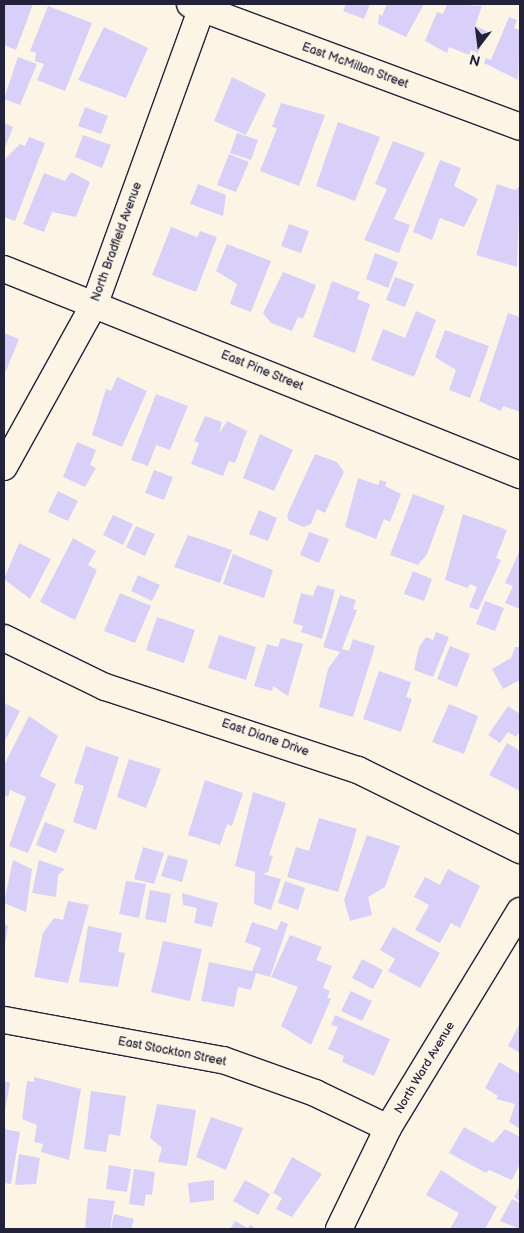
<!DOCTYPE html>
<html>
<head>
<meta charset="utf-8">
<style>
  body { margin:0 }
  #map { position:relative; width:524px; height:1233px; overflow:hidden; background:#fcf5e5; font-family:"Balsamiq Sans",sans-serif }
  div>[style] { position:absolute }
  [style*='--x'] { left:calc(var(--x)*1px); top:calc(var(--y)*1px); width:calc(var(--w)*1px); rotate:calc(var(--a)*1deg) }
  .building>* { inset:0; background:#d9d0f9 }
  .roads { filter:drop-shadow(1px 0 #22223b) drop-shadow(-1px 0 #22223b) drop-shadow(0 1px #22223b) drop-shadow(0 -1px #22223b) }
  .minor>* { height:26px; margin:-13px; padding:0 13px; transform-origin:13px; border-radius:13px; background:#fcf5e5 }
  span { translate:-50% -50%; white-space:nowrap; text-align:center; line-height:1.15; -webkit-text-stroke:4.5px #fcf5e5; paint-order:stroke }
  .street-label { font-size:12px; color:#22223b }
  .frame { position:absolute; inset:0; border:5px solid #22223b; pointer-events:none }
  .north { position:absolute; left:454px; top:20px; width:50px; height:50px; -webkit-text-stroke:4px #fcf5e5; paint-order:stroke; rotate:195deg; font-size:14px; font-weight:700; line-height:20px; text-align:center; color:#22223b }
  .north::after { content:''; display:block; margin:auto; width:18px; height:22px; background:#22223b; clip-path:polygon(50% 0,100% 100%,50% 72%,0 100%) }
</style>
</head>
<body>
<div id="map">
  <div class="building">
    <div style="clip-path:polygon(4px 4px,33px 4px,16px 50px,4px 45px)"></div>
    <div style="clip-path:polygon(346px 4px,370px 4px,364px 19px,343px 11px)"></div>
    <div style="clip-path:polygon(387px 4px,424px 4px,406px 37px,378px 24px,379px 14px,382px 16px)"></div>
    <div style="clip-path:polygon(447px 4px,482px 6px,475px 26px,487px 31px,478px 53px,471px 50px,469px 55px,449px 47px,447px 53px,425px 41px,437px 12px,443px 14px)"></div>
    <div style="clip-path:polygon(48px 6px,92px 23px,65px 91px,37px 80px,44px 64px,35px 61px,36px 53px,30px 51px)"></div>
    <div style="clip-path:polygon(509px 17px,517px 20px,514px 28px,520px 30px,518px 80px,484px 63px,486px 58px,491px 60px)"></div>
    <div style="clip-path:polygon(104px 27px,148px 48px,126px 98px,78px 80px)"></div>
    <div style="clip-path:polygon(18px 57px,37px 64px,20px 105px,4px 99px)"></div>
    <div style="clip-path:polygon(232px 77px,266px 94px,246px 135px,214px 121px)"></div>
    <div style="clip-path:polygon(281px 103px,325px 115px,299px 186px,260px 171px,277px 128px,272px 127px)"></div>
    <div style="clip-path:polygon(85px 107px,108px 116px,101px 134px,78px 126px)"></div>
    <div style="clip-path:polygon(338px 122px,380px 137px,355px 201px,316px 186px)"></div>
    <div style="clip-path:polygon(4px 123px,13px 127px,4px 150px)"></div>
    <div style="clip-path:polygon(237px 133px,258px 140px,251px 160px,230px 153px)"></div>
    <div style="clip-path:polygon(83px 135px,111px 145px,102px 168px,75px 157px)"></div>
    <div style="clip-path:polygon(29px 137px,45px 143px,15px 221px,4px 217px,4px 160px,20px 144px,25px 146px)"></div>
    <div style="clip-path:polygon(393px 141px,425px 153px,394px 219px,410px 225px,399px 253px,364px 240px,387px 189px,375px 184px)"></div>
    <div style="clip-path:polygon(229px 154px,249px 162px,236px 192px,217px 185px)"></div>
    <div style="clip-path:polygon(440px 160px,461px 168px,454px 186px,478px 199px,464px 227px,440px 218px,432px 240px,413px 232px)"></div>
    <div style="clip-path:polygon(44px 173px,65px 181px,71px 172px,90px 182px,76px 217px,52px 212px,44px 232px,23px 224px)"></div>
    <div style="clip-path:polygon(198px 184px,226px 195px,223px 216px,190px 204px)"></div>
    <div style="clip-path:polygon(497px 184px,515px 190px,520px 186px,517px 267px,476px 255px)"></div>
    <div style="clip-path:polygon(289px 224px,309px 231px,301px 253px,281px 246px)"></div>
    <div style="clip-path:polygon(171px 227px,197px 237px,200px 231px,217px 237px,196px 292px,152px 275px)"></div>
    <div style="clip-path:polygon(227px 244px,271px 261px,251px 312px,230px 304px,237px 284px,216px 271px)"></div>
    <div style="clip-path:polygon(375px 253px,398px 262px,388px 288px,366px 279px)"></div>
    <div style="clip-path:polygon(283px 272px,316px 285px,303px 319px,298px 317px,292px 331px,271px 323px,263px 313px)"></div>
    <div style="clip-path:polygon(395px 277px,414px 284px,405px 307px,386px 300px)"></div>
    <div style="clip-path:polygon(332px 281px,360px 292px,357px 299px,370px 304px,355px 353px,313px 337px)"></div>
    <div style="clip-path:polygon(416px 311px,436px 320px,414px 377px,371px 360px,383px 329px,405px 338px)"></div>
    <div style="clip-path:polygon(508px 313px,520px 317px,520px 412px,503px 406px,501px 411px,479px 401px)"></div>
    <div style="clip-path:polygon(445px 330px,489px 346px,470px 398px,449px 390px,456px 370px,435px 357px)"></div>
    <div style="clip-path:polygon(4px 333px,19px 339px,6px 371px,4px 370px)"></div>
    <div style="clip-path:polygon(117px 377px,147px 391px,122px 447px,92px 435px,106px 389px,111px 391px)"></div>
    <div style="clip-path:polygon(156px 394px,188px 406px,170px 450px,156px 445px,148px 466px,131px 460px)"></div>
    <div style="clip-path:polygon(205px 416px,222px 422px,219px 434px,227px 421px,247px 431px,235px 463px,229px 461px,223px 476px,191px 464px,199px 443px,194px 441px)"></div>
    <div style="clip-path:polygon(260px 434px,293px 450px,274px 491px,243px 478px)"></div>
    <div style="clip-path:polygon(77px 442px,96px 450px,90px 465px,96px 468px,85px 487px,63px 477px)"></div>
    <div style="clip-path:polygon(315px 454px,337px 462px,344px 472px,325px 513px,317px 509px,311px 524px,304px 527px,289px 521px,287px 515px)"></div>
    <div style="clip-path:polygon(154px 470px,173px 477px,164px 500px,145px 493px)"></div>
    <div style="clip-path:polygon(358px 478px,378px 485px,380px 480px,387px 482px,385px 486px,401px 494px,390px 522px,384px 519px,376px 539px,345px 527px)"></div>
    <div style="clip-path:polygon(58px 491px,78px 501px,68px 521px,48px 512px)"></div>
    <div style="clip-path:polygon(413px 494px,445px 506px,427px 554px,418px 565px,390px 555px)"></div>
    <div style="clip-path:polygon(259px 510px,277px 518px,268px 541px,249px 534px)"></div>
    <div style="clip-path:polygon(463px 514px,507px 530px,496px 558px,501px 560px,478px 610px,469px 607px,477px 587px,470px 584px,468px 588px,445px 580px)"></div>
    <div style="clip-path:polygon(113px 515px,133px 524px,123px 545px,103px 535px)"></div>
    <div style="clip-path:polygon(136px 526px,155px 534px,145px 556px,126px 547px)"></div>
    <div style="clip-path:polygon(309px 532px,329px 539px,319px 563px,300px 555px)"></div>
    <div style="clip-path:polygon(188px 535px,232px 550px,220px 583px,174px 567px)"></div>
    <div style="clip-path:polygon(73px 538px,96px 551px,88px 565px,97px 570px,75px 620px,40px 602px)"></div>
    <div style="clip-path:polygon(19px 543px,51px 559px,30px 599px,4px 579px)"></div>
    <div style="clip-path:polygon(520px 550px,520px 609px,505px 603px,513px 586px,505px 583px)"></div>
    <div style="clip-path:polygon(233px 554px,273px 570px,264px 598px,223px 584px)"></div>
    <div style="clip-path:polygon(413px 571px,432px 579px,424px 601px,404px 594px)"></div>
    <div style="clip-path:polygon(138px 575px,160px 585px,152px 601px,131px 591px)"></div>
    <div style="clip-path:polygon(317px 585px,335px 590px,322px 639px,301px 632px,303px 626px,293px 623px,301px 593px,313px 596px)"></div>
    <div style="clip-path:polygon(120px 593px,151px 606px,135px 643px,104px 631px)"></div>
    <div style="clip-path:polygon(340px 595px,356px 600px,353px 609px,357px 610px,342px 649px,349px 651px,353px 639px,375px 646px,353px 717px,319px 707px,328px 669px,340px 652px,323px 647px)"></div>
    <div style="clip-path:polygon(485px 601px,504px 608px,495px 631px,476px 624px)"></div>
    <div style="clip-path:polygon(157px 617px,195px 630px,184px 663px,146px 650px)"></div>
    <div style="clip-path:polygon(436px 632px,449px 637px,433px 677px,414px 670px,419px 647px,426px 637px,433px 640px)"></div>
    <div style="clip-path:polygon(219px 635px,256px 647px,246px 680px,208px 668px)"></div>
    <div style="clip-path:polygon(281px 638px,303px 644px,288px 696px,273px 686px,272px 691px,254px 686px,267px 644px,278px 647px)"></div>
    <div style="clip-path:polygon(450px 646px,470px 654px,457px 687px,437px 679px)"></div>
    <div style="clip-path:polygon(515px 647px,520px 647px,520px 680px,503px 689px,492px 669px,511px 658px)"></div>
    <div style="clip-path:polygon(379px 671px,411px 682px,406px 697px,412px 699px,401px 732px,363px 719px)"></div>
    <div style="clip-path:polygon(4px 703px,20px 711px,4px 743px)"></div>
    <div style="clip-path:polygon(449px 704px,478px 716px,464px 754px,432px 742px)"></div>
    <div style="clip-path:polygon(508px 706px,520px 714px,520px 731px,516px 737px,508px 732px,500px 743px,488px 735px)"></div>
    <div style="clip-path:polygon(29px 716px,58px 736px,40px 776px,56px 784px,28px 853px,9px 846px,26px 797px,10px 790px,8px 797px,4px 795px,4px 765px)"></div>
    <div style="clip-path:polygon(507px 743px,520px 751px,520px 791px,489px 775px)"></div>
    <div style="clip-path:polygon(86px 746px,119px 757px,96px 830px,73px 822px,84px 786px,74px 783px)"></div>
    <div style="clip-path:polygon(129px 759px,161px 769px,146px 808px,117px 797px)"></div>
    <div style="clip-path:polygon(205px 780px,243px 793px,232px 826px,227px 824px,220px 845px,188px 835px)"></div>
    <div style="clip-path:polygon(253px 792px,286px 803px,269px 855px,273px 856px,268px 872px,263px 874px,281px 879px,271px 910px,254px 904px,255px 872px,235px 866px)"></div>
    <div style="clip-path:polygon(319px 818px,357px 829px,338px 892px,287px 877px,296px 847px,309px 851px)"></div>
    <div style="clip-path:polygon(45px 822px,65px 830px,56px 853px,36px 845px)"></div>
    <div style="clip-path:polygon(367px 835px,400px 846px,385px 887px,368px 897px,372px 915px,350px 921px,344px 900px)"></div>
    <div style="clip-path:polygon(143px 847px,164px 853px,154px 884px,134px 879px)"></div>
    <div style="clip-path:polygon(168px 855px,188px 860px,182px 882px,161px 876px)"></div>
    <div style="clip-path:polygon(13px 860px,32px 869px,26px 912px,4px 903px)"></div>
    <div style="clip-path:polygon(39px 860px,65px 869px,58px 875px,56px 897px,32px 893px)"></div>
    <div style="clip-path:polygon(448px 869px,480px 886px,460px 928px,451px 923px,440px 943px,415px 930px,429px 905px,414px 897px,425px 877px,440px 885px)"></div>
    <div style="clip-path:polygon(126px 881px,146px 884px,139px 918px,119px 914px)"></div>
    <div style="clip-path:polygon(285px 881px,305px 888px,298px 910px,278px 903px)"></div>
    <div style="clip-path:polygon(150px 890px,171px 894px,166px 923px,145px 919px)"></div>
    <div style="clip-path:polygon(182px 893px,218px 903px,212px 927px,194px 923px,197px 908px,183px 905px)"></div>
    <div style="clip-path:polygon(68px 901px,89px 905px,68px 983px,34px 977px,43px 933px,54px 918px,63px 920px)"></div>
    <div style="clip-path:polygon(281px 921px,288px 924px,270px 977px,256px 973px,251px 990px,238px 987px,234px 1007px,201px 1001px,209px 962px,252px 971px,261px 948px,245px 942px,252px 922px,277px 930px)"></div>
    <div style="clip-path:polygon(4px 924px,8px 926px,4px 950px)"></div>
    <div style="clip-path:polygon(88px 926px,122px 933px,118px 952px,125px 953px,118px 987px,79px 982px)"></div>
    <div style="clip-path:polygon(393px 927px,440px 953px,420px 988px,388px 971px,395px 959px,380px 950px)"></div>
    <div style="clip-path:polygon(290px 935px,322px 947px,316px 960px,332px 966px,323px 988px,330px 991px,327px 998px,331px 999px,311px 1045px,281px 1026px,298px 987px,271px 977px)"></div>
    <div style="clip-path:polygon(163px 941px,202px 949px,190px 1001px,151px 992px)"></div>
    <div style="clip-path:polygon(362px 959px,383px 970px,373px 989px,352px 978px)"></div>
    <div style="clip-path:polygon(351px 991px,372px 1001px,362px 1021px,341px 1011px)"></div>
    <div style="clip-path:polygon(335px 1015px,390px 1039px,374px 1076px,342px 1062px,344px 1056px,328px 1049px,338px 1027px,331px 1025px)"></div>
    <div style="clip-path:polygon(520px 1023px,520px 1053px,508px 1046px)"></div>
    <div style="clip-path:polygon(499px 1062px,520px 1074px,520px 1129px,509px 1122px,515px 1104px,496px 1099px,498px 1096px,485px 1088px)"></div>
    <div style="clip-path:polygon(34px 1077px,81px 1089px,69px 1160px,41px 1152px,43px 1144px,34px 1142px,37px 1125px,22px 1119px,27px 1081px,34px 1082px)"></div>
    <div style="clip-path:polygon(4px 1081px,10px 1083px,5px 1110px,4px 1109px)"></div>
    <div style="clip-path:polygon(91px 1091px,126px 1096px,120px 1136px,109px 1134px,106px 1152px,84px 1149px)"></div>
    <div style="clip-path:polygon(157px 1104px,196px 1110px,187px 1166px,158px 1162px,162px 1148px,150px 1138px)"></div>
    <div style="clip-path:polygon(211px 1117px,243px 1128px,226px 1170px,196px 1157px)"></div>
    <div style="clip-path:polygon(464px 1127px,493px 1143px,505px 1129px,520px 1137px,520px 1164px,512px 1180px,489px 1170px,486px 1173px,449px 1153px)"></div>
    <div style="clip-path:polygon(4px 1129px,20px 1132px,11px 1184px,4px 1183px)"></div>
    <div style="clip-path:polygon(19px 1154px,40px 1158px,36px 1184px,15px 1185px)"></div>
    <div style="clip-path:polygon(292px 1157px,322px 1174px,292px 1217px,276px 1209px,282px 1198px,273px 1193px)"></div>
    <div style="clip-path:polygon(109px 1165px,131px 1169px,127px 1192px,106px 1189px)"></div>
    <div style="clip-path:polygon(134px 1169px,155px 1172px,152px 1195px,146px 1194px,144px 1206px,129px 1204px)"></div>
    <div style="clip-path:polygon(441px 1170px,497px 1207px,485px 1229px,450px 1229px,459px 1213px,426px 1195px)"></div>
    <div style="clip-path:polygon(214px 1180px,214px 1200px,190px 1203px,188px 1183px)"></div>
    <div style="clip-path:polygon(245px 1180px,270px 1194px,258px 1215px,233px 1201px)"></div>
    <div style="clip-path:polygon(520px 1185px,520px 1201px,514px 1197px)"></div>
    <div style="clip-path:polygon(88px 1198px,115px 1201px,110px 1229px,85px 1229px)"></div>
    <div style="clip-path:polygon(512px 1199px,520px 1203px,520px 1229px,500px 1221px)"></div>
    <div style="clip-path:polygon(114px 1214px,134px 1219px,131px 1229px,111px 1229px)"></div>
    <div style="clip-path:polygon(235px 1221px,248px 1228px,250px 1225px,258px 1229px,230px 1229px)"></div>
  </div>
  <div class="roads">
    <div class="minor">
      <div style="--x:190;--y:4;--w:352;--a:20.4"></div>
      <div style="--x:4;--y:269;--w:556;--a:21.76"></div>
      <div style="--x:4;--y:467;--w:188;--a:-61"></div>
      <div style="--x:95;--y:303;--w:318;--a:-70.1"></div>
      <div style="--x:4;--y:638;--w:112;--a:25.9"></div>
      <div style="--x:105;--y:687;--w:266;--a:18.2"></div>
      <div style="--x:358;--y:770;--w:181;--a:26.3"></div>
      <div style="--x:4;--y:1020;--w:223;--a:10.4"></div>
      <div style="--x:223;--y:1060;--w:98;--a:19.7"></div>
      <div style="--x:315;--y:1093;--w:81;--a:25.6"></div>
      <div style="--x:339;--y:1229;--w:112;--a:-64.1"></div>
      <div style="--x:388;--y:1128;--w:254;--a:-58.7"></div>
    </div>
  </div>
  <div class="street-label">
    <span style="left:355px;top:66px;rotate:20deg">East McMillan Street</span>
    <span style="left:117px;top:242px;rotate:-70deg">North Bradfield Avenue</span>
    <span style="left:262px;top:371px;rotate:22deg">East Pine Street</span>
    <span style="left:265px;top:738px;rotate:19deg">East Diane Drive</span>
    <span style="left:172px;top:1052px;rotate:11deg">East Stockton Street</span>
    <span style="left:425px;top:1068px;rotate:-59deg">North Ward Avenue</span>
  </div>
  <div class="frame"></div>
  <div class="north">N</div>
</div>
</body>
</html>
